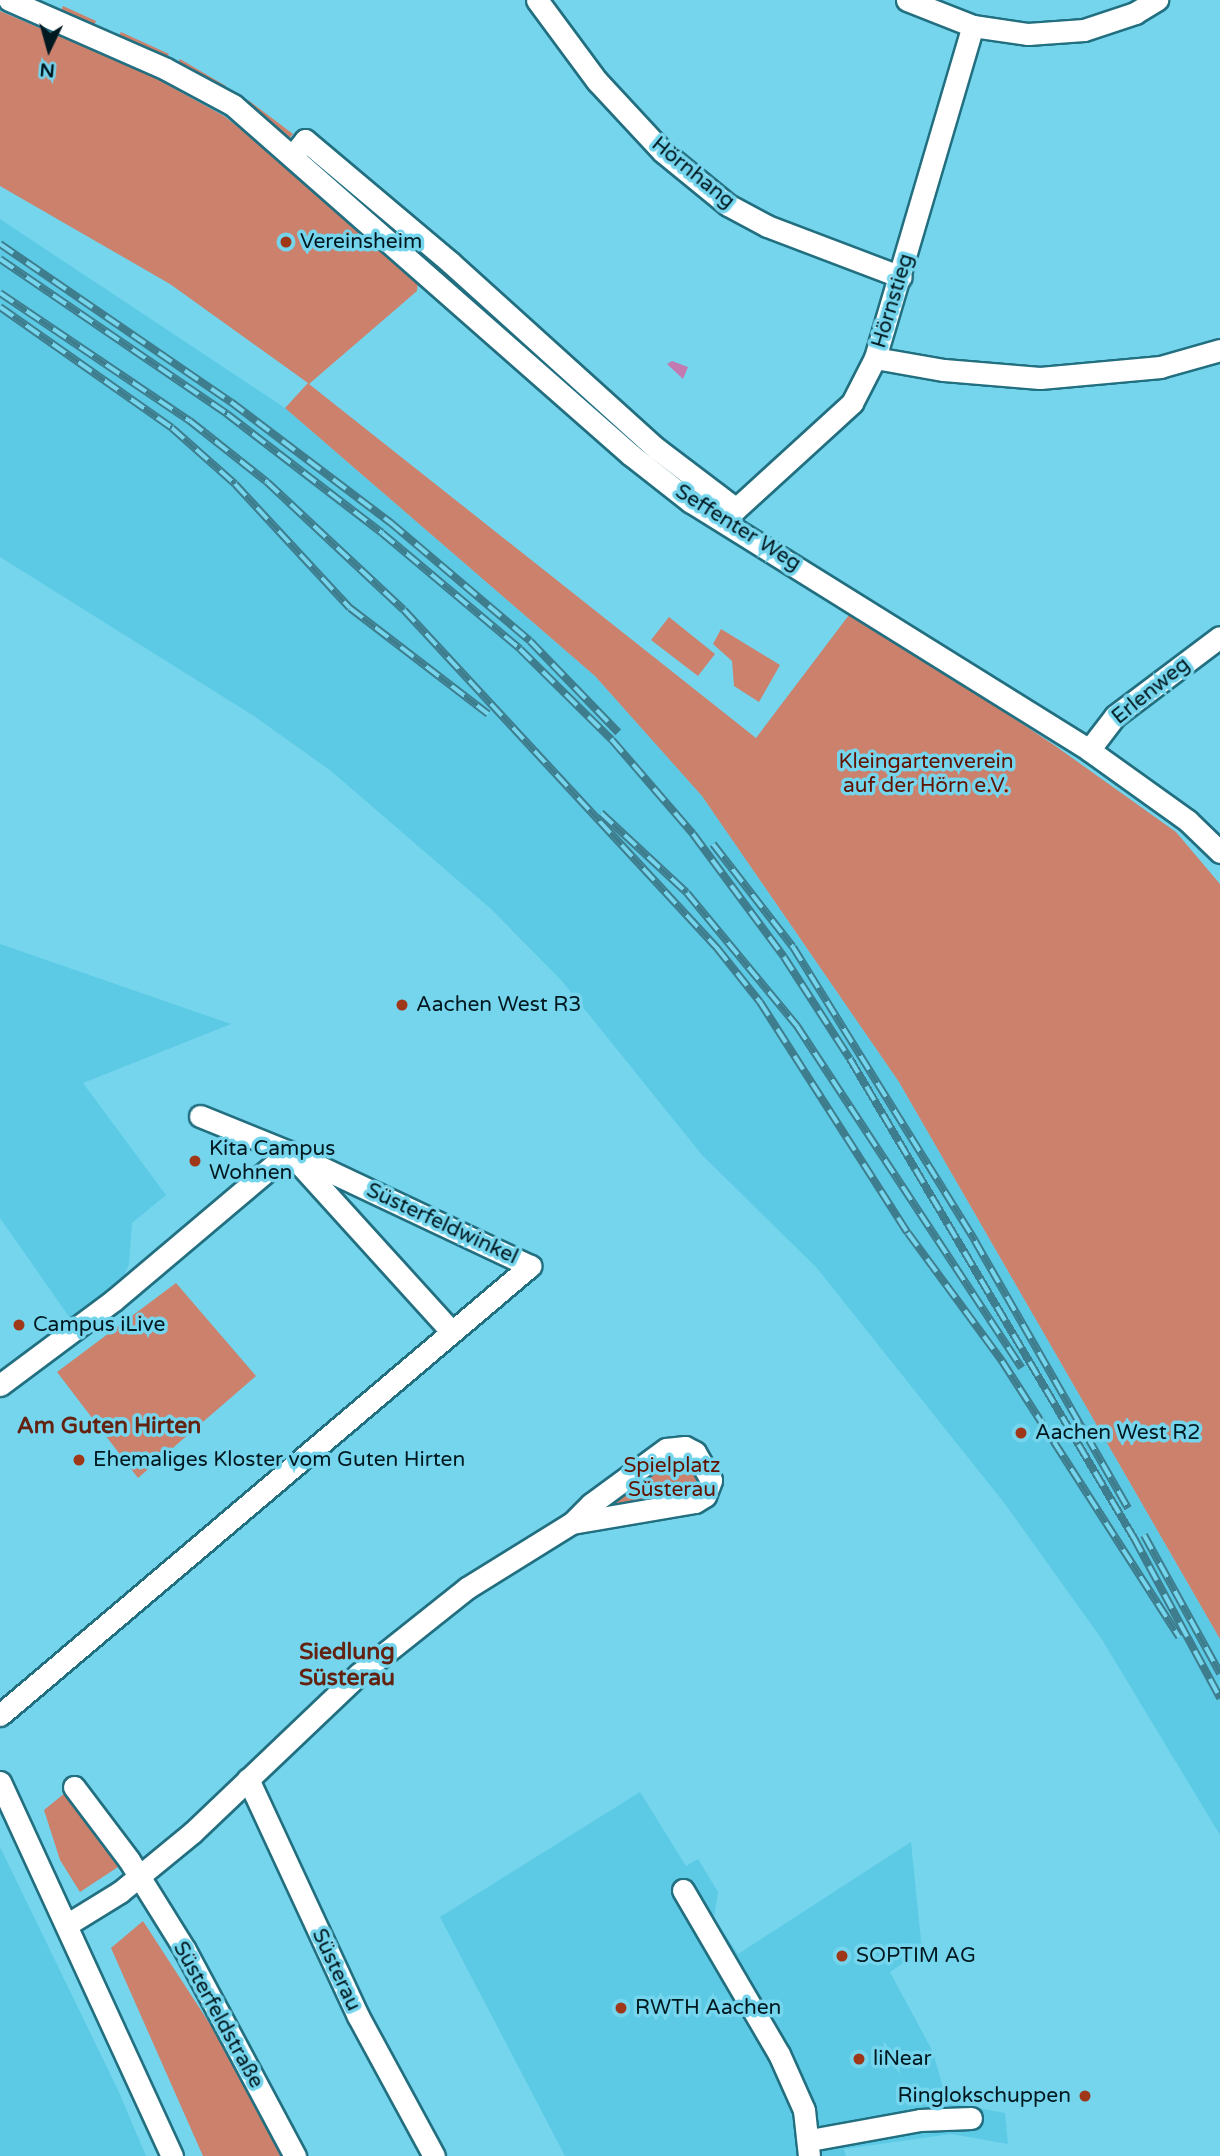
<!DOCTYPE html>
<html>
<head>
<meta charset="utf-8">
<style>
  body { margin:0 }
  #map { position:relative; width:1220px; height:2156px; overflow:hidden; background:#75d5ed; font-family:"Varela Round",sans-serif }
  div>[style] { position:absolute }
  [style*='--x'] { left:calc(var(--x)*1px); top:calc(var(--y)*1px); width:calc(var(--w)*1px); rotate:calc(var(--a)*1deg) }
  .built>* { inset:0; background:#5ccae5 }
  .green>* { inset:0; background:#cb816c }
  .water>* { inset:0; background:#c27ab1 }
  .roads { filter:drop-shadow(2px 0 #226f80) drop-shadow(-2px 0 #226f80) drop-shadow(0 2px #226f80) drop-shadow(0 -2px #226f80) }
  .minor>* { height:21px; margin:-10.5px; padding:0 10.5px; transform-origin:10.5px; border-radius:10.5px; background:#fff }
  .rail>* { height:8px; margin-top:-4px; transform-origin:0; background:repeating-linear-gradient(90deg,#75d5ed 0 16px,#3e7d8d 0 32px); box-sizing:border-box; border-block:2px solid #3e7d8d }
  .dots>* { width:19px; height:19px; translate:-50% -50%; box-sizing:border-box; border:4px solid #75d5ed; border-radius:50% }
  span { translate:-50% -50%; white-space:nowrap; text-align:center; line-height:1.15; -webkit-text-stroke:7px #75d5ed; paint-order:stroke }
  .street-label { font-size:21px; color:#001920 }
  .poi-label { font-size:21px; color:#001920 }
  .left { translate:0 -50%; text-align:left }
  .right { translate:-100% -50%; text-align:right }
  .park-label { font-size:21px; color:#621300 }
  .neighbourhood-label { font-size:23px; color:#642210; font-weight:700 }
  .north { position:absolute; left:14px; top:14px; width:70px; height:70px; -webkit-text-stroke:5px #75d5ed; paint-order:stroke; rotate:185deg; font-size:19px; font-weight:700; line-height:28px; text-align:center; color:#001920 }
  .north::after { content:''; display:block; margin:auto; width:24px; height:32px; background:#001920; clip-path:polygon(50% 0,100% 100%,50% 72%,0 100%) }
</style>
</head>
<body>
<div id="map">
  <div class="built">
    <div style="clip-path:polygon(0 219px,285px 408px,595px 676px,702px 796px,899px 1082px,1220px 1639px,1220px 1835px,1101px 1638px,1005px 1504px,816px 1267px,702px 1155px,561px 980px,491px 909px,331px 771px,254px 716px,0 557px)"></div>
    <div style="clip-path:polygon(0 944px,231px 1024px,83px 1083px,166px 1195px,132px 1223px,129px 1264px,123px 1278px,70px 1318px,0 1218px)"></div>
    <div style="clip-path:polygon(640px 1792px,686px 1866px,698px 1859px,718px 1892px,714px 1918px,738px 1954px,911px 1842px,922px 1950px,890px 1972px,933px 2052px,947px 2102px,1005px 2113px,1008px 2144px,951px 2134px,844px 2149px,846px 2156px,565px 2156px,440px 1917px)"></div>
    <div style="clip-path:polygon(0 1847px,118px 2090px,146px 2156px,0 2156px)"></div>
  </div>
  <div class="green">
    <div style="clip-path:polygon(63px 6px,96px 21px,93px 28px,60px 13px)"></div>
    <div style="clip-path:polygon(0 11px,150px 75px,224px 116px,294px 171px,418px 281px,417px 291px,309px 384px,756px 738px,852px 611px,1054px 745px,1176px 832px,1220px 884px,1220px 1639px,899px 1082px,702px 796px,595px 676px,285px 408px,308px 383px,170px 284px,0 186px)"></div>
    <div style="clip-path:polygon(121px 32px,169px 54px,166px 61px,117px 39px)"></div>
    <div style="clip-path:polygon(180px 59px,226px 86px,222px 92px,176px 66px)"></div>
    <div style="clip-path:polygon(248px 100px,293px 134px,288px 140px,243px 105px)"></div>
    <div style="clip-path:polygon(313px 152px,716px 507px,645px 457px,308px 158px)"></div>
    <div style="clip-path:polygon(669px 617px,715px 654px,698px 676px,651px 640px)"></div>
    <div style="clip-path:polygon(721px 629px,780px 665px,759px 702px,734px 686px,732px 661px,713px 644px)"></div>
    <div style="clip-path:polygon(176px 1283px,256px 1376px,138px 1478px,57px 1372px)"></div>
    <div style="clip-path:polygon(678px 1455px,688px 1460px,702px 1478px,696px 1491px,611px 1511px,610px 1498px,659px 1461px)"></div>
    <div style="clip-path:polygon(65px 1793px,121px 1865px,80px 1892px,60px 1860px,44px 1810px)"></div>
    <div style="clip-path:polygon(143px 1921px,219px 2038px,283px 2156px,203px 2156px,111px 1948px)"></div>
  </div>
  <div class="water">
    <div style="clip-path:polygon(672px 361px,688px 367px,683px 379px,667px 364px)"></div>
  </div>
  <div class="roads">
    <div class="minor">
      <div style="--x:9;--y:0;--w:171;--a:23.7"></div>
      <div style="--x:166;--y:69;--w:76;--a:28.2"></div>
      <div style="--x:233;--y:105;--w:530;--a:41.33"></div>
      <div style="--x:631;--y:455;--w:76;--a:38.1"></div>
      <div style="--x:691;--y:502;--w:469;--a:31.9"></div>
      <div style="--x:1089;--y:750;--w:122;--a:35.6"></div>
      <div style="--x:1188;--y:821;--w:45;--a:44.1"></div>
      <div style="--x:537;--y:0;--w:101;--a:53.5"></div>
      <div style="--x:597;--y:81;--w:96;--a:47.1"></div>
      <div style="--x:662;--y:151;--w:85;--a:39.3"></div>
      <div style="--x:728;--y:205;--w:44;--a:28.3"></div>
      <div style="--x:767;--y:226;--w:143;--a:20.8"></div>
      <div style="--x:907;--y:0;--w:71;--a:21.5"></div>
      <div style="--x:973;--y:26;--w:56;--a:8.3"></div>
      <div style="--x:1028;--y:34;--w:56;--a:-4.1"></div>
      <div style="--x:1084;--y:30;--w:54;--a:-18.4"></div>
      <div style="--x:1135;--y:13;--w:26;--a:-31"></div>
      <div style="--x:293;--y:155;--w:19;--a:-51"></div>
      <div style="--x:305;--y:140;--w:191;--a:40.1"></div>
      <div style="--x:451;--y:263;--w:278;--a:42.1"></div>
      <div style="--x:657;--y:449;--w:99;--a:37.2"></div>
      <div style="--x:875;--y:358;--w:70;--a:9.9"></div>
      <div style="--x:944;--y:370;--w:96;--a:4.8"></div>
      <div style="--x:1040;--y:378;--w:121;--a:-5.2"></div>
      <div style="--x:1160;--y:367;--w:62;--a:-15.8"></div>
      <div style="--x:726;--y:518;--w:171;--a:-42.4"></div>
      <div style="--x:852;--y:403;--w:51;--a:-62.9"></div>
      <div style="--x:875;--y:358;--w:346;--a:-73.6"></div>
      <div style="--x:1089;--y:750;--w:43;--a:-52.6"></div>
      <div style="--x:1115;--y:716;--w:131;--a:-37"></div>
      <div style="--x:295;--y:1159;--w:232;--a:47.8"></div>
      <div style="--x:0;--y:1385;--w:142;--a:-36.7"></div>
      <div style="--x:114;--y:1300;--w:229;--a:-40.2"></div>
      <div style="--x:0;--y:1715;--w:695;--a:-40.27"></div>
      <div style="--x:530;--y:1266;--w:267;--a:-154.7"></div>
      <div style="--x:289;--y:1152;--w:96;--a:-158"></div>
      <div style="--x:248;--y:1779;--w:261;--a:65.1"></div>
      <div style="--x:358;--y:2016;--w:159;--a:61.5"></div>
      <div style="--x:0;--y:1782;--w:412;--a:65.3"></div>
      <div style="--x:74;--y:1787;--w:91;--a:53"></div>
      <div style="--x:129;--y:1860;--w:106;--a:58.1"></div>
      <div style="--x:185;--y:1950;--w:234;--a:61.9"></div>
      <div style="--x:683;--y:1890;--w:190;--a:59.7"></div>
      <div style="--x:779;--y:2054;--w:61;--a:65.9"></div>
      <div style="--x:804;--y:2110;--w:46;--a:83.8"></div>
      <div style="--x:68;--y:1924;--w:61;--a:-31.6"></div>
      <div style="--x:120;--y:1892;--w:94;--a:-39.4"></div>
      <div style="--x:193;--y:1832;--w:229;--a:-43.6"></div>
      <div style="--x:359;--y:1674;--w:138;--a:-38.5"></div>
      <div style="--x:467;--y:1588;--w:123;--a:-31.8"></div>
      <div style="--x:572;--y:1523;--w:125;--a:-9.7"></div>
      <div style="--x:695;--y:1502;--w:12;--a:-31"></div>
      <div style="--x:705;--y:1496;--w:17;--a:-69"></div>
      <div style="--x:711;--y:1480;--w:32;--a:-120"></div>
      <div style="--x:695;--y:1452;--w:11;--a:-153"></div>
      <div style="--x:685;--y:1447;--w:19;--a:174"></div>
      <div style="--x:666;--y:1449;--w:93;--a:143.7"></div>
      <div style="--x:591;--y:1504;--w:27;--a:135"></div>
      <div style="--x:810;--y:2140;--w:112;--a:-10.3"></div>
      <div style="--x:920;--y:2120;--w:51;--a:-2.2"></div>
    </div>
  </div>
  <div class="rail">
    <div style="--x:0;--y:244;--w:280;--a:34.4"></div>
    <div style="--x:231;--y:402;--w:201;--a:37.1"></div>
    <div style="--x:391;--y:523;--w:182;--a:40.3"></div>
    <div style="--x:530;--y:641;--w:127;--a:46"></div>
    <div style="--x:0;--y:259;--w:275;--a:34.3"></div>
    <div style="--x:227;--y:414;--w:195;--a:37.5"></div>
    <div style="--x:382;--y:533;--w:180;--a:40"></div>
    <div style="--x:520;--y:649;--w:129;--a:44.7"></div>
    <div style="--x:612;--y:740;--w:124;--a:49.2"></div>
    <div style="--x:693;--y:834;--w:153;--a:53.5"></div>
    <div style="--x:784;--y:957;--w:121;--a:57.1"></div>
    <div style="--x:850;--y:1059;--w:557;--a:59.34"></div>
    <div style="--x:1134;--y:1538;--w:182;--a:61.7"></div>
    <div style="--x:0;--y:293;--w:229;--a:34"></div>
    <div style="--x:190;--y:421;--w:98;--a:38.4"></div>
    <div style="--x:267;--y:482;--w:187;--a:43.1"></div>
    <div style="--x:404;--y:610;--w:461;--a:47.2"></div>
    <div style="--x:717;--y:948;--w:69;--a:51.5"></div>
    <div style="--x:760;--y:1002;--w:274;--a:57.4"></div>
    <div style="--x:908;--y:1233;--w:159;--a:53.7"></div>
    <div style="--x:1002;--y:1361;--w:328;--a:57.3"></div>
    <div style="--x:0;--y:307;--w:210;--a:35.1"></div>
    <div style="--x:172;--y:428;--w:84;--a:41.6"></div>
    <div style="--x:235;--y:484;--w:169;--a:47.2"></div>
    <div style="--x:350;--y:608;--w:174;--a:37.5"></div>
    <div style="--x:601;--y:813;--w:117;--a:42.9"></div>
    <div style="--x:687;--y:893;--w:173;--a:50.4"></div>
    <div style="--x:797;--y:1026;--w:409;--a:56.7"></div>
    <div style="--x:713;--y:844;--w:130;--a:52.2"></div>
    <div style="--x:793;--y:947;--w:346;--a:58.2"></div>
    <div style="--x:975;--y:1241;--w:308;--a:60.2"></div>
    <div style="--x:1144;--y:1535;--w:158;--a:61.2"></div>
  </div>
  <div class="dots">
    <div style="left:286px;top:242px;background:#9f3719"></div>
    <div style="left:402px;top:1005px;background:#9f3719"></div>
    <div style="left:195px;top:1161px;background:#9f3719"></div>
    <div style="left:19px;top:1325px;background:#9f3719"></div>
    <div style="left:1021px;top:1433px;background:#9f3719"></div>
    <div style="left:79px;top:1460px;background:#9f3719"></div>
    <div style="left:842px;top:1956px;background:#9f3719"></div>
    <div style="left:621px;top:2008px;background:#9f3719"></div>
    <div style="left:859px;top:2059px;background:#9f3719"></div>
    <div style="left:1085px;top:2096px;background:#9f3719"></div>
  </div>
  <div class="street-label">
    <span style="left:693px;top:173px;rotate:39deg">Hörnhang</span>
    <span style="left:893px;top:301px;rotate:-73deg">Hörnstieg</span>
    <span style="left:738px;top:528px;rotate:32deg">Seffenter Weg</span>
    <span style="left:1151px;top:691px;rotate:-39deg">Erlenweg</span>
    <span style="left:442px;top:1224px;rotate:25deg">Süsterfeldwinkel</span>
    <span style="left:336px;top:1970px;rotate:65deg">Süsterau</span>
    <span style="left:218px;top:2015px;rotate:61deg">Süsterfeldstraße</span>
  </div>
  <div class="poi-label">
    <span class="left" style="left:300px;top:242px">Vereinsheim</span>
    <span class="left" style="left:416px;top:1005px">Aachen West R3</span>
    <span class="left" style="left:209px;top:1161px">Kita Campus<br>Wohnen</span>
    <span class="left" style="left:33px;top:1325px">Campus iLive</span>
    <span class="left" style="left:1035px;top:1433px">Aachen West R2</span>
    <span class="left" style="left:93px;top:1460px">Ehemaliges Kloster vom Guten Hirten</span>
    <span class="left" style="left:856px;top:1956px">SOPTIM AG</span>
    <span class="left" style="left:635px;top:2008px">RWTH Aachen</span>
    <span class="left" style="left:873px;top:2059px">liNear</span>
    <span class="right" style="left:1071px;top:2096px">Ringlokschuppen</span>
  </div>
  <div class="park-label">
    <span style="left:926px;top:774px">Kleingartenverein<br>auf der Hörn e.V.</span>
    <span style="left:672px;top:1478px">Spielplatz<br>Süsterau</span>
  </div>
  <div class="neighbourhood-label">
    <span style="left:109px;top:1426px">Am Guten Hirten</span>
    <span style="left:347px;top:1665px">Siedlung<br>Süsterau</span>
  </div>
  <div class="north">N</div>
</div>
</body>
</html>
